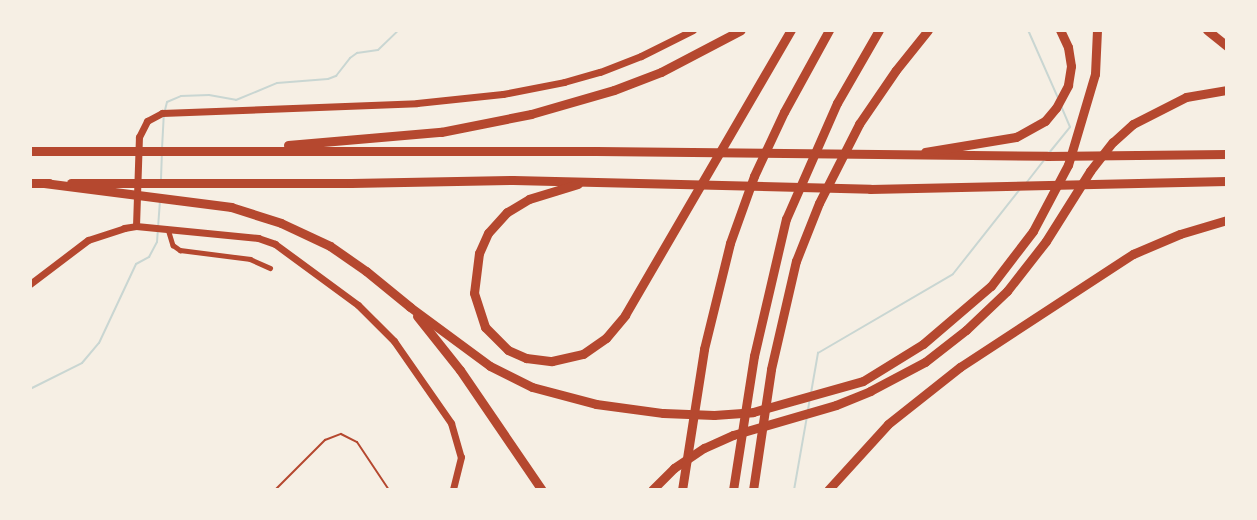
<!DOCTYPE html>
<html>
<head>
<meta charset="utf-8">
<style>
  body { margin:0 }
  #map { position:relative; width:1257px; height:520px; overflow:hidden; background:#f6efe4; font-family:Mulish,sans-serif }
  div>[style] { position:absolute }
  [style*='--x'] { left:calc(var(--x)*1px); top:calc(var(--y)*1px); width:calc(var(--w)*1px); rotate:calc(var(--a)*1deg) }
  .stream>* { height:2px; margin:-1px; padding:0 1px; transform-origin:1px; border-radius:1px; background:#c9d6d2 }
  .service>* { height:2px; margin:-1px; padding:0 1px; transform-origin:1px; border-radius:1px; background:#b5482f }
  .minor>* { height:4.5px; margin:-2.25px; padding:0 2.25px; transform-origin:2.25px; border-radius:2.25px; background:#b5482f }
  .secondary>* { height:7px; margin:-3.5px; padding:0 3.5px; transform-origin:3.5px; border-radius:3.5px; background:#b5482f }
  .motorway>* { height:9px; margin:-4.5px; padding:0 4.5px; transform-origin:4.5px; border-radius:4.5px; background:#b5482f }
  span { translate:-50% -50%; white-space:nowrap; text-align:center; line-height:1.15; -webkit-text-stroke:6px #f6efe4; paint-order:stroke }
  .frame { position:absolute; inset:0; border:32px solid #f6efe4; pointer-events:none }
</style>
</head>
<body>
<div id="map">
  <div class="stream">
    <div style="--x:1028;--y:30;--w:74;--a:66.2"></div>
    <div style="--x:165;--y:110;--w:8;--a:-76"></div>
    <div style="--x:167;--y:102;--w:15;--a:-23"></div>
    <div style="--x:181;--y:96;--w:28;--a:-2"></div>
    <div style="--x:209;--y:95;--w:27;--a:10"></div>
    <div style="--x:236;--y:100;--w:44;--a:-22.5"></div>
    <div style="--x:277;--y:83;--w:51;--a:-4.5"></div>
    <div style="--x:328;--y:79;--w:9;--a:-21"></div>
    <div style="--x:336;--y:76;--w:23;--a:-52"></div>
    <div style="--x:350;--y:58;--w:9;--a:-36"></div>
    <div style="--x:357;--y:53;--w:21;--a:-8"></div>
    <div style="--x:378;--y:50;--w:29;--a:-44"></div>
    <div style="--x:162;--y:149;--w:33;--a:-87"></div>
    <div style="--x:1049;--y:153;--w:33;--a:-51"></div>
    <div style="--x:1070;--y:127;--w:23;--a:-113"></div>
    <div style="--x:161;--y:179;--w:24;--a:-88"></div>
    <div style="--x:1027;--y:182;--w:28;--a:-52"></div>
    <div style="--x:30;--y:389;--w:58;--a:-26.6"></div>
    <div style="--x:82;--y:363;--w:26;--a:-50"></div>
    <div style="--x:99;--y:343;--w:87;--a:-64.9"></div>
    <div style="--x:136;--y:264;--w:15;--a:-28"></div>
    <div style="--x:149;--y:257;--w:17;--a:-62"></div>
    <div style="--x:157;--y:242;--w:42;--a:-85.9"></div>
    <div style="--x:811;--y:393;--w:41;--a:-80.1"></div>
    <div style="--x:818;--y:353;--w:156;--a:-30.3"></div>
    <div style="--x:953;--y:274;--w:110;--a:-51.7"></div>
    <div style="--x:808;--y:410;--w:12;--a:-81"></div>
    <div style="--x:794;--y:490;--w:75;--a:-80"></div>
  </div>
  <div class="service">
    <div style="--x:275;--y:490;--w:71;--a:-45"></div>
    <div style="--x:325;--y:440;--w:17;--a:-21"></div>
    <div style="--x:341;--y:434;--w:18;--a:27"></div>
    <div style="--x:357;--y:442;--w:58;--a:56.3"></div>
  </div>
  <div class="minor">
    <div style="--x:168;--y:229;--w:17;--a:73"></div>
    <div style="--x:173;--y:245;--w:9;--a:36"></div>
    <div style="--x:180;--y:250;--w:71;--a:7.3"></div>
    <div style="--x:250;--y:259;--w:22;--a:24"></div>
  </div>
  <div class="secondary">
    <div style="--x:136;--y:226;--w:89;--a:-88.1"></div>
    <div style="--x:139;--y:137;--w:18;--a:-63"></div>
    <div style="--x:147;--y:121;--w:17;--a:-28"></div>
    <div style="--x:162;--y:113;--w:255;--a:-2.2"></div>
    <div style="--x:417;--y:103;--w:86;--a:-6"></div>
    <div style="--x:503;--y:94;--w:62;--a:-11.1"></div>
    <div style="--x:564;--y:82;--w:37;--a:-16"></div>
    <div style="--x:600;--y:72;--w:44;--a:-21.3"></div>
    <div style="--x:641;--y:56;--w:58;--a:-26.6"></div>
    <div style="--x:30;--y:284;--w:73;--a:-37.2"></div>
    <div style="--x:88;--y:240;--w:38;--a:-18"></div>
    <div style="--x:124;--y:228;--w:12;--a:-9"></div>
    <div style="--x:136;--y:226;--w:123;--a:5.6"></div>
    <div style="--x:258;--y:238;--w:18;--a:19"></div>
    <div style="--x:275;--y:244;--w:103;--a:36.3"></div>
    <div style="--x:358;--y:305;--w:51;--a:45"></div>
    <div style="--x:394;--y:341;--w:100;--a:55.2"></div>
    <div style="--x:451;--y:423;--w:35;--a:74"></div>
    <div style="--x:461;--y:457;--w:34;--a:104"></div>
  </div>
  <div class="motorway">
    <div style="--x:1207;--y:30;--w:26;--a:39"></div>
    <div style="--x:288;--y:145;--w:154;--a:-4.9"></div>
    <div style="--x:441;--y:132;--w:92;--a:-11.3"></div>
    <div style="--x:531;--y:114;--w:86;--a:-16.1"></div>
    <div style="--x:614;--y:90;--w:50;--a:-21"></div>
    <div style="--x:661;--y:72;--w:90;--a:-27.7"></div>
    <div style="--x:30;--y:151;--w:566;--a:0"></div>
    <div style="--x:596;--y:151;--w:451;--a:0.6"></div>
    <div style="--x:1047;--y:156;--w:180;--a:-0.6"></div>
    <div style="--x:925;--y:152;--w:92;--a:-9.4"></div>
    <div style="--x:1016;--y:137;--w:33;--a:-29"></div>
    <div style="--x:1045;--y:121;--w:17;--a:-50"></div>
    <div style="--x:1056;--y:108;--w:26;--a:-62"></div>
    <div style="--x:1068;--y:85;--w:19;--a:-81"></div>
    <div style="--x:1071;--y:66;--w:19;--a:-99"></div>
    <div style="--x:1068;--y:47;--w:19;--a:-115"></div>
    <div style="--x:30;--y:183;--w:19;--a:0"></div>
    <div style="--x:44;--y:183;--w:189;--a:7.3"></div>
    <div style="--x:231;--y:207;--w:52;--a:17.7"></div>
    <div style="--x:281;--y:223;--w:54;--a:25.1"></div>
    <div style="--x:330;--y:246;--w:44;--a:34.8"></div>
    <div style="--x:366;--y:271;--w:57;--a:39.3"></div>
    <div style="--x:410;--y:307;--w:99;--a:36.4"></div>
    <div style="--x:490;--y:366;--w:47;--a:26.6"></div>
    <div style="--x:532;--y:387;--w:66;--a:14.9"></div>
    <div style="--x:596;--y:404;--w:68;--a:7.7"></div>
    <div style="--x:663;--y:413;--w:51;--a:2.2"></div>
    <div style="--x:714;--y:415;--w:39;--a:-4"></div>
    <div style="--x:753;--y:412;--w:114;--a:-15.7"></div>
    <div style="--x:863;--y:381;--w:70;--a:-31.7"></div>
    <div style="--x:923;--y:344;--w:89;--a:-40.5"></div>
    <div style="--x:991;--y:286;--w:69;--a:-52.6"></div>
    <div style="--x:1033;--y:231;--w:75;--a:-62.1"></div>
    <div style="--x:1068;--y:165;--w:95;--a:-73.5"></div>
    <div style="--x:1095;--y:74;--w:44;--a:-87.4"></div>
    <div style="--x:71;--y:183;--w:280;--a:0"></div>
    <div style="--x:351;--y:183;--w:162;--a:-1.1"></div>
    <div style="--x:513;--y:180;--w:357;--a:1.4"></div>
    <div style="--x:870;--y:189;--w:357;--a:-1.3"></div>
    <div style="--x:578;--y:184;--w:51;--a:163"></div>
    <div style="--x:529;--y:199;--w:26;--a:149"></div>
    <div style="--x:507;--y:212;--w:28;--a:132"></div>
    <div style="--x:488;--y:233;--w:22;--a:114"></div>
    <div style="--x:479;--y:253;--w:40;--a:97.1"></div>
    <div style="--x:474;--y:293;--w:36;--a:72"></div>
    <div style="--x:485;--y:327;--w:33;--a:45"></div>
    <div style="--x:508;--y:350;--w:20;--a:24"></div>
    <div style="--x:526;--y:358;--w:26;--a:7"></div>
    <div style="--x:552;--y:361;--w:32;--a:-13"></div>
    <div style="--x:583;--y:354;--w:28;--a:-35"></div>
    <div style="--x:606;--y:338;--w:30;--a:-50"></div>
    <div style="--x:625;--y:315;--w:330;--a:-59.8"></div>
    <div style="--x:417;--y:316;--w:69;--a:51.5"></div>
    <div style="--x:460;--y:370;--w:145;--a:55.7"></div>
    <div style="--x:652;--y:490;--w:31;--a:-45"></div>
    <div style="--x:674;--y:468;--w:36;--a:-34"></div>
    <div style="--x:704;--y:448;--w:32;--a:-24"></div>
    <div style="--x:733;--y:435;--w:107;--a:-16.2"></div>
    <div style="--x:836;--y:405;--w:37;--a:-22"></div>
    <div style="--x:870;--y:391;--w:62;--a:-27.8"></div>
    <div style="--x:925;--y:362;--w:52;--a:-38"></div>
    <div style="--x:966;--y:330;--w:57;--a:-43.6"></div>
    <div style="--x:1007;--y:291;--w:63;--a:-52"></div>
    <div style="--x:1046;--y:241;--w:83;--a:-57.8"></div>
    <div style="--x:1090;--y:171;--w:37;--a:-52"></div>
    <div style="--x:1113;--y:142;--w:27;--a:-42"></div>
    <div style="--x:1133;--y:124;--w:59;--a:-27"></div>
    <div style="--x:1186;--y:97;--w:42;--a:-9.7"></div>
    <div style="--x:682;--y:490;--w:143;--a:-81.1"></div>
    <div style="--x:704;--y:349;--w:109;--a:-76.2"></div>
    <div style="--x:730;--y:243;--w:71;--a:-70.3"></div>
    <div style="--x:754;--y:176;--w:71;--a:-64.9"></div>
    <div style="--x:784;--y:112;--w:94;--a:-61.2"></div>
    <div style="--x:733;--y:490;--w:136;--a:-81.1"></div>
    <div style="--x:754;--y:356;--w:141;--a:-76.9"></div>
    <div style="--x:786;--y:219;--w:127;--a:-66.3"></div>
    <div style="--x:837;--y:103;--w:84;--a:-60.1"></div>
    <div style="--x:753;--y:490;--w:122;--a:-81.5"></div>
    <div style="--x:771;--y:369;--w:111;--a:-77"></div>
    <div style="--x:796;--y:261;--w:62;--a:-68.4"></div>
    <div style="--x:819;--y:203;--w:89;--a:-63.1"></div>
    <div style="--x:859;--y:124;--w:65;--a:-55.6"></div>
    <div style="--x:896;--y:70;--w:51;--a:-51.3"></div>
    <div style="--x:828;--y:490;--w:89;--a:-47.7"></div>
    <div style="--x:888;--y:424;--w:92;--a:-38.4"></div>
    <div style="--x:960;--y:367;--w:207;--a:-33.2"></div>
    <div style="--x:1133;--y:254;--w:51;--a:-23.1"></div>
    <div style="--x:1180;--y:234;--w:49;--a:-16.6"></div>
  </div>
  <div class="frame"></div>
</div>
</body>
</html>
